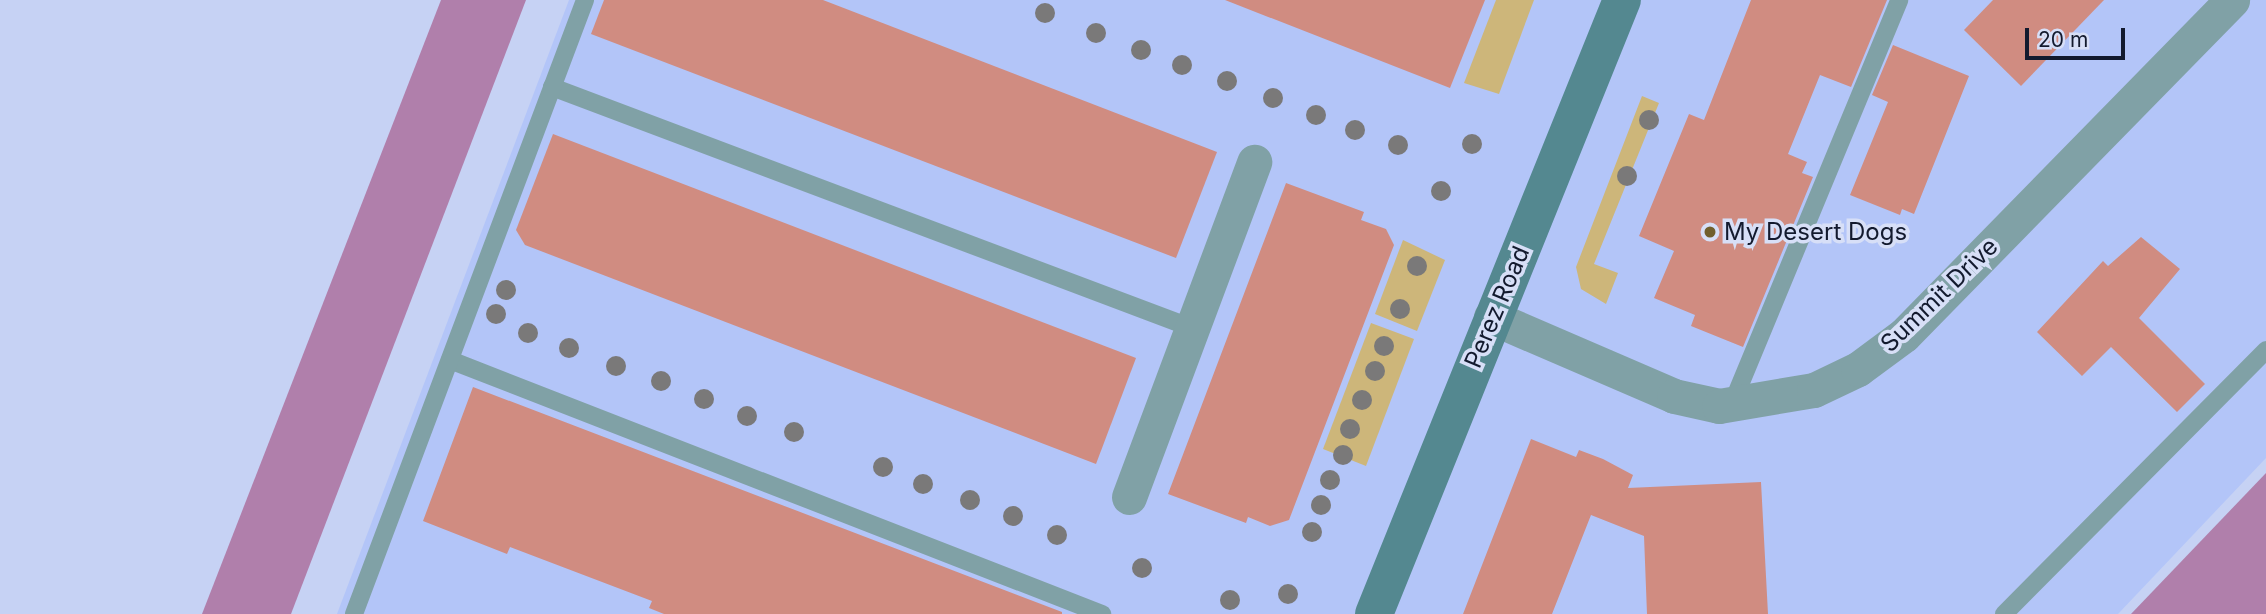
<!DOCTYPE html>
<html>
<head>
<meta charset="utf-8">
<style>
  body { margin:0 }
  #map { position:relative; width:2266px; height:614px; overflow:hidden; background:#c6d2f4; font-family:Inter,sans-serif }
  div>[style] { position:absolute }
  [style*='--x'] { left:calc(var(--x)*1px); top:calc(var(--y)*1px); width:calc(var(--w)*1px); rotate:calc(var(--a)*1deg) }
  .built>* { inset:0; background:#b3c5f8 }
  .green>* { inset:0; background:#cdb67a }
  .water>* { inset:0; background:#b07fab }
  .building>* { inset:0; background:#d08c81 }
  .service>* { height:18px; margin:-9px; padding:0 9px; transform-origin:9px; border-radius:9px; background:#80a1a6 }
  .minor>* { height:35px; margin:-17.5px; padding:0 17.5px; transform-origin:17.5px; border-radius:17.5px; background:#80a1a6 }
  .secondary>* { height:38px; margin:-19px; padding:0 19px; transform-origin:19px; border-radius:19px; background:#548890 }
  .trees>* { width:20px; height:20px; margin:-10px; border-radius:50%; background:#7a7979 }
  .dots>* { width:19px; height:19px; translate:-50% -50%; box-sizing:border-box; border:4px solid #d7dff7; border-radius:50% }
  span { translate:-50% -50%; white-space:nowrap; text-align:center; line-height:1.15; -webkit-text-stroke:7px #d7dff7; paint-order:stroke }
  .poi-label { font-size:24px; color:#131a2e }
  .left { translate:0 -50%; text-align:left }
  .street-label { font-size:24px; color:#131a2e }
  .scale { position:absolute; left:2025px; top:28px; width:100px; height:32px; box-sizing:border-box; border:4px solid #131a2e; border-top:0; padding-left:9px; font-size:21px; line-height:24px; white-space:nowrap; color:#131a2e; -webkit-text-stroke:5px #d7dff7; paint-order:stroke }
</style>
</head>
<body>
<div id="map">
  <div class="built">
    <div style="clip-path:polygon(569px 0,2266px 0,2266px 458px,2118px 614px,337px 614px)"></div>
  </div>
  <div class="green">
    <div style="clip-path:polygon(1496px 0,1534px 0,1499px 94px,1464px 83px)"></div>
    <div style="clip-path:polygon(1642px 96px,1659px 103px,1594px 264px,1618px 273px,1606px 304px,1581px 289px,1576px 267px)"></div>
    <div style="clip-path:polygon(1403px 240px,1445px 260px,1417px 331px,1375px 314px)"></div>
    <div style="clip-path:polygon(1371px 323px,1414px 339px,1366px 466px,1323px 449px)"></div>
  </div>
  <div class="water">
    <div style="clip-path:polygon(441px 0,526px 0,291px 614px,202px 614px)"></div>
    <div style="clip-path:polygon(2266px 473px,2266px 614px,2131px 614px)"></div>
  </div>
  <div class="building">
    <div style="clip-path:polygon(604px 0,823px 0,1217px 152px,1176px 258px,591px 34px)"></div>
    <div style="clip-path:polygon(1225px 0,1485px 0,1450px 88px)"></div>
    <div style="clip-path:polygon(1751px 0,1887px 0,1851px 87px,1820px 75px,1788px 154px,1807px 162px,1802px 173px,1813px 177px,1743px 347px,1691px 326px,1695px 315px,1654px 298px,1674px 251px,1639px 236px,1689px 114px,1704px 120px)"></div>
    <div style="clip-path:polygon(1993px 0,2104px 0,2021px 86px,1964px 30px)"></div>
    <div style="clip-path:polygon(1893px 45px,1969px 76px,1914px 214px,1902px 209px,1900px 215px,1850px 195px,1888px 102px,1872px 95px)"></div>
    <div style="clip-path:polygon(553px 134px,1136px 358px,1096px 464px,525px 245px,516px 230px)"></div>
    <div style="clip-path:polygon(1286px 183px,1364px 212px,1361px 220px,1386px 229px,1394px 245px,1289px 520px,1270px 526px,1248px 517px,1246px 523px,1168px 494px)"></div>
    <div style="clip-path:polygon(2141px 237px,2180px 269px,2139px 318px,2205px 384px,2177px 412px,2111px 347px,2082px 376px,2037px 332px,2103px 261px,2108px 266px)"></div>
    <div style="clip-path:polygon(473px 387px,1062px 612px,1062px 614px,664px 614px,649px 608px,652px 601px,510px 547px,507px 554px,423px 521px)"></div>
    <div style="clip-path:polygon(1531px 439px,1576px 457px,1579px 450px,1603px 459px,1633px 475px,1628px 488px,1761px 482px,1768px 614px,1647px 614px,1644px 536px,1591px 515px,1552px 614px,1463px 614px)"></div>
  </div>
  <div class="service">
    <div style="--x:552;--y:87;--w:684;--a:20.63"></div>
    <div style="--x:450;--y:360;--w:700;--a:21.28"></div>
    <div style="--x:1732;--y:404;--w:437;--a:-67.5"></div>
    <div style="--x:354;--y:614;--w:656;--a:-69.38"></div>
    <div style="--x:2004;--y:614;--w:372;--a:-45.2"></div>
  </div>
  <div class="minor">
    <div style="--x:1491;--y:317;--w:199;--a:23.3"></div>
    <div style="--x:1674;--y:396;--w:46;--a:12.5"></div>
    <div style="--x:1719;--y:406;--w:96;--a:-9.6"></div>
    <div style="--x:1814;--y:390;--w:49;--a:-25.5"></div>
    <div style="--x:1858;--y:369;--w:57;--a:-36.5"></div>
    <div style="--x:1904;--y:335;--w:469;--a:-45.6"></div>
    <div style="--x:1129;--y:497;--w:358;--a:-69.5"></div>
  </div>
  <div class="secondary">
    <div style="--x:1374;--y:614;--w:662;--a:-68.01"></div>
  </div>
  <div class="trees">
    <div style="left:1045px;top:13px"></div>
    <div style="left:1096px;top:33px"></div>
    <div style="left:1141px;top:50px"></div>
    <div style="left:1182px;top:65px"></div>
    <div style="left:1227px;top:81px"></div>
    <div style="left:1273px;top:98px"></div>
    <div style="left:1316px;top:115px"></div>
    <div style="left:1649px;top:120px"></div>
    <div style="left:1355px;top:130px"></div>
    <div style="left:1472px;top:144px"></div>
    <div style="left:1398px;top:145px"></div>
    <div style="left:1627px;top:176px"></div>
    <div style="left:1441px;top:191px"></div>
    <div style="left:1417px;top:266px"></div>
    <div style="left:506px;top:290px"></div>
    <div style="left:1400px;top:309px"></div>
    <div style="left:496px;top:314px"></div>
    <div style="left:528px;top:333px"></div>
    <div style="left:1384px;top:346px"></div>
    <div style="left:569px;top:348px"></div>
    <div style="left:616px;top:366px"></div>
    <div style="left:1375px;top:371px"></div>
    <div style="left:661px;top:381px"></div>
    <div style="left:704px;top:399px"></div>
    <div style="left:1362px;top:400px"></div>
    <div style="left:747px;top:416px"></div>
    <div style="left:1350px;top:429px"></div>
    <div style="left:794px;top:432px"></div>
    <div style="left:1343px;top:455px"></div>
    <div style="left:883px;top:467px"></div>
    <div style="left:1330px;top:480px"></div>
    <div style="left:923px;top:484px"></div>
    <div style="left:970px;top:500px"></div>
    <div style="left:1321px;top:505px"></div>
    <div style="left:1013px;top:516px"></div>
    <div style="left:1312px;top:532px"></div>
    <div style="left:1057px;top:535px"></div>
    <div style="left:1142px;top:568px"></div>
    <div style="left:1288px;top:594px"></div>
    <div style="left:1230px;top:600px"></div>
  </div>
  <div class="dots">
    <div style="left:1710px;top:232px;background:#715f2d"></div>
  </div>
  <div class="poi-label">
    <span class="left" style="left:1724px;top:232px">My Desert Dogs</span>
  </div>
  <div class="street-label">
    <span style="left:1939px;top:295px;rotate:-44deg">Summit Drive</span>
    <span style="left:1497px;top:307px;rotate:-67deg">Perez Road</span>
  </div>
  <div class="scale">20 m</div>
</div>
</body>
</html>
